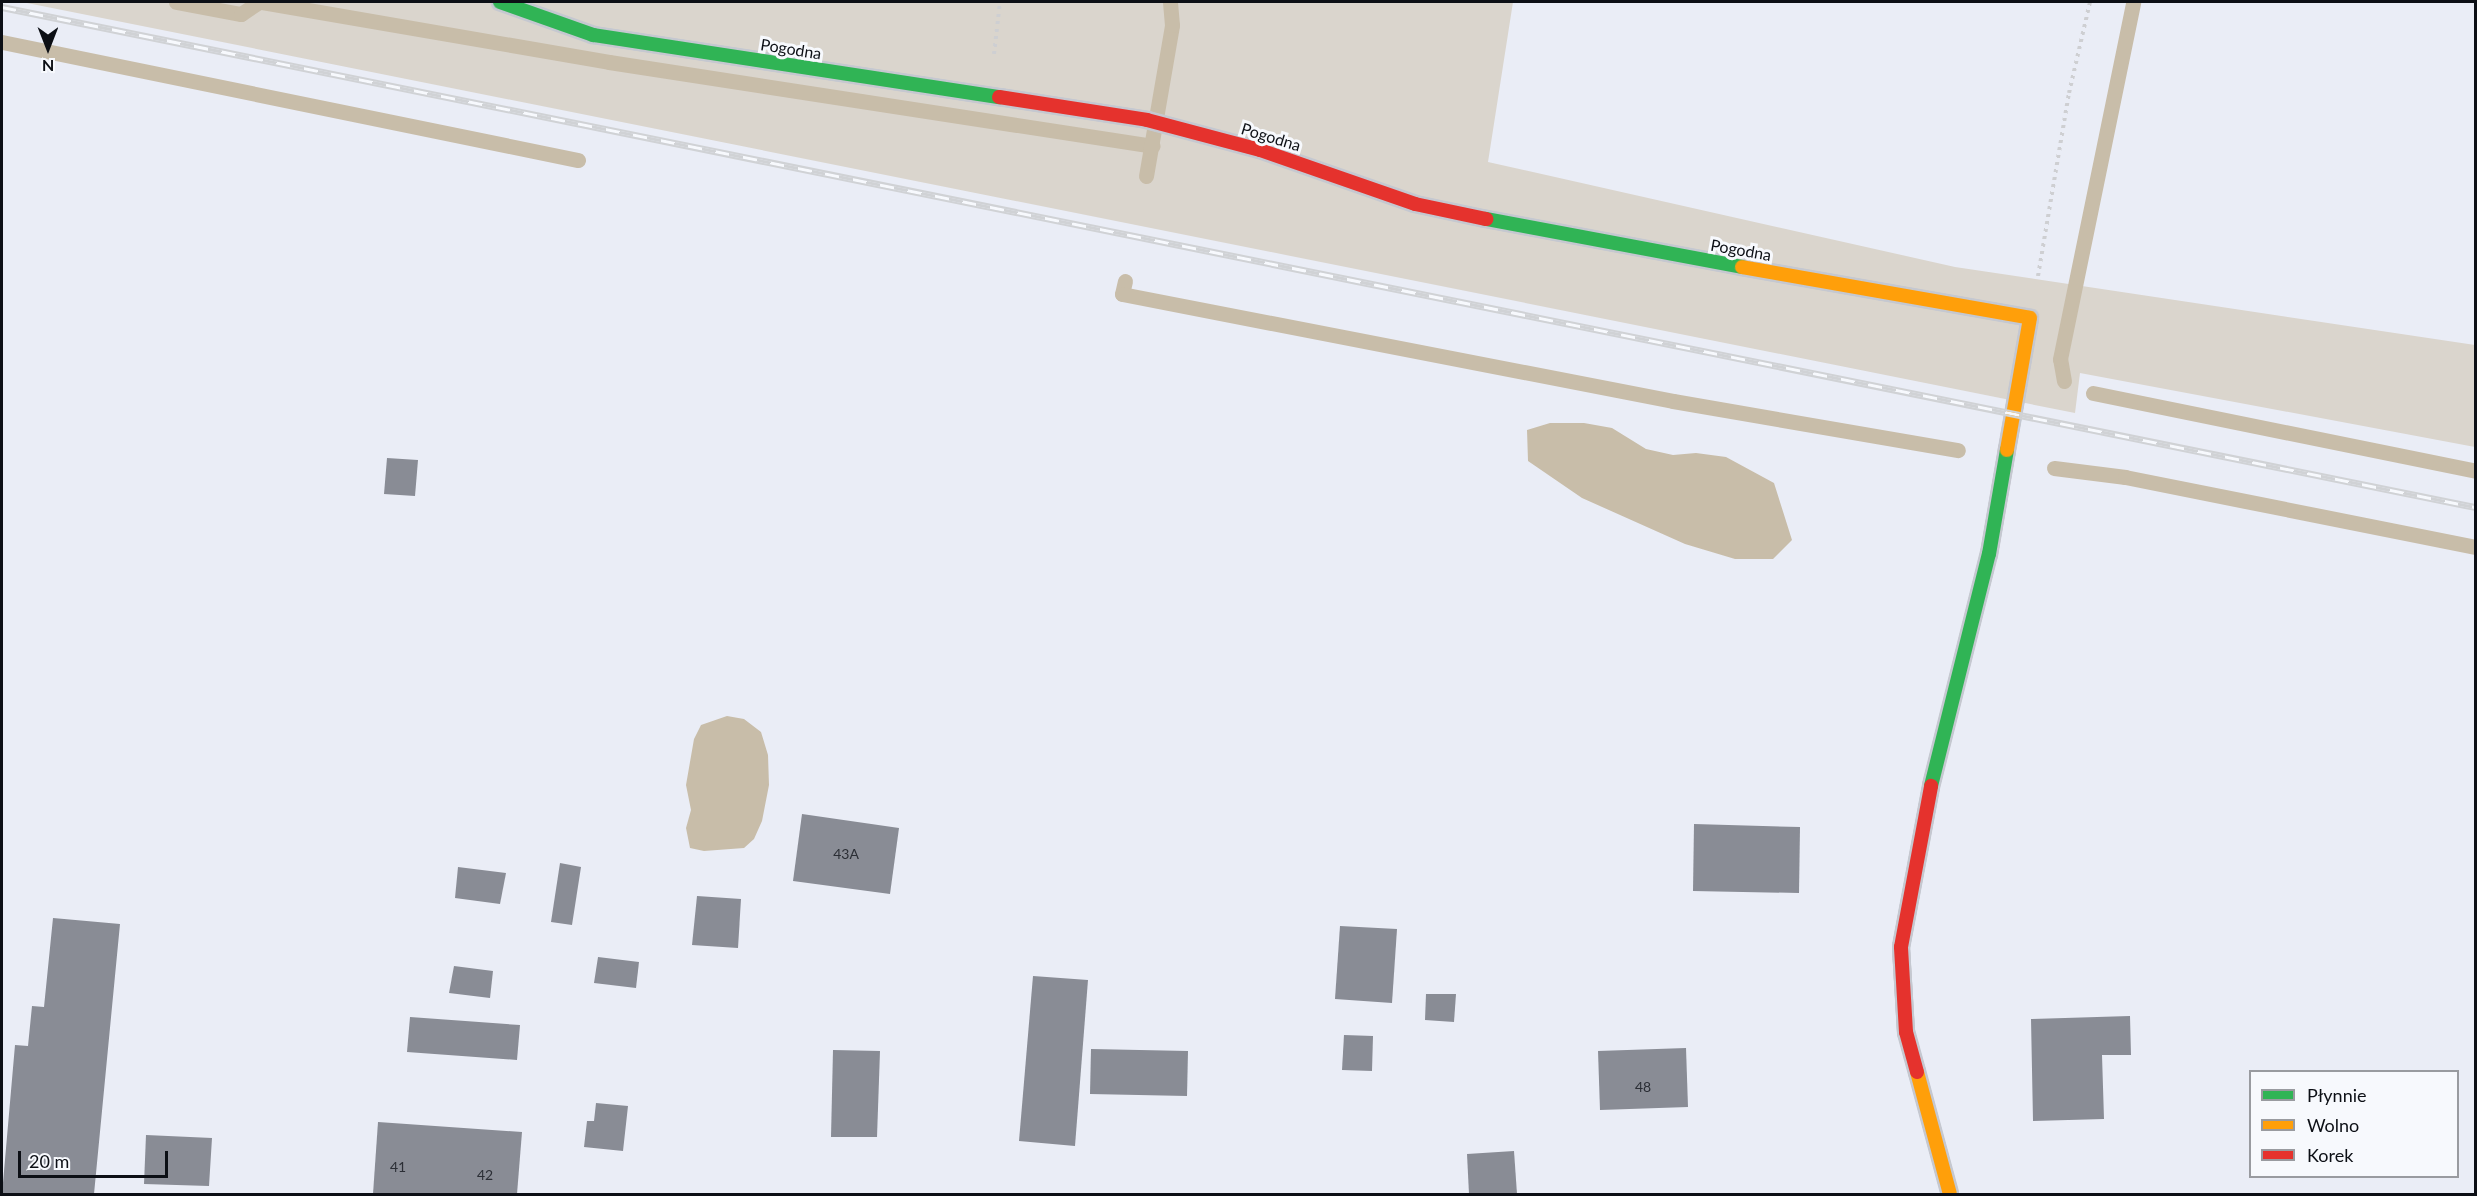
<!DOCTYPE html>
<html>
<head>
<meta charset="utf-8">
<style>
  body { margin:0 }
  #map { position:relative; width:2477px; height:1196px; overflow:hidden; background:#eaedf6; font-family:Lato,sans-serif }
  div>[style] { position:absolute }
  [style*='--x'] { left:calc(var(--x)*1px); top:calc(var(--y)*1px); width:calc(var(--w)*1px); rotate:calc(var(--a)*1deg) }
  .green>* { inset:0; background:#dad5cd }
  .water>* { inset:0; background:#c8bda9 }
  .stream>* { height:15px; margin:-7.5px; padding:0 7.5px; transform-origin:7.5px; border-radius:7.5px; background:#c8bda9 }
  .building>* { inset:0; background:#898c95 }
  .path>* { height:4px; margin-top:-2px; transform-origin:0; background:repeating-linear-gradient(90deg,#cecfd2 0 3px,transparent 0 7.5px) }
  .roads { filter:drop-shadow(2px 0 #c5c8d0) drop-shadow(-2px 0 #c5c8d0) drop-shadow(0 2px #c5c8d0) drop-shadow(0 -2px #c5c8d0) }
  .fast>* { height:14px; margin:-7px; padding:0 7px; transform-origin:7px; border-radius:7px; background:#30b455 }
  .slow>* { height:14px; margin:-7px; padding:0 7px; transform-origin:7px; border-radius:7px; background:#ff9f0a }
  .jam>* { height:14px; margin:-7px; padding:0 7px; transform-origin:7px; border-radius:7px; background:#e5322d }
  .rail>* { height:7px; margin-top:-3.5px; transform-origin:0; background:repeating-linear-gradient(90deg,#f7f9fd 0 14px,#d0d2d5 0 28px); box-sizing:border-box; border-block:2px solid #d0d2d5 }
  span { translate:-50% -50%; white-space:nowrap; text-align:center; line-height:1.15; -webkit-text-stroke:6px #f7f9fd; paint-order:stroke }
  .number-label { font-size:14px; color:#2b2e35 }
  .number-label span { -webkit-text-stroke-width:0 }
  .street-label { font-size:16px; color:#0c0f15 }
  .frame { position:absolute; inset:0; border:3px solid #0c0f15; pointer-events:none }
  .legend { position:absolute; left:2249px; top:1070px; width:210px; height:108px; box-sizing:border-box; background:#f7f9fd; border:2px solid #999ba0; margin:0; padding:8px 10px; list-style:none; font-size:18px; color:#0c0f15 }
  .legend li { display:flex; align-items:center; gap:12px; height:30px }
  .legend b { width:30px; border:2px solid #999ba0 }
  .north { position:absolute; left:18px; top:18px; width:60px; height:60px; -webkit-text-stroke:4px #f7f9fd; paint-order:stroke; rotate:180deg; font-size:16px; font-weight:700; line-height:24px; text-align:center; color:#0c0f15 }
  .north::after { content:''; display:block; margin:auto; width:21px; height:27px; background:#0c0f15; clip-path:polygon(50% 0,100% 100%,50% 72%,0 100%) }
  .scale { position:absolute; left:18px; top:1151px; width:150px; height:27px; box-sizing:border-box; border:3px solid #0c0f15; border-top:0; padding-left:8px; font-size:18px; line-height:21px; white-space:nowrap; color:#0c0f15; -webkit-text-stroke:4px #f7f9fd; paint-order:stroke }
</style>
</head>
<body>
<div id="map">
  <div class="green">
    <div style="clip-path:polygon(22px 2px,1513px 2px,1488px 162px,1955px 267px,2475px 345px,2475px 447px,2080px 373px,2075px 413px)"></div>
  </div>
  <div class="water">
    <div style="clip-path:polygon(1550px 423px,1584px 423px,1612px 428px,1646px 449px,1673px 455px,1696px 453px,1726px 457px,1774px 483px,1792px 540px,1773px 559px,1735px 559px,1685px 544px,1582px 498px,1528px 461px,1527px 430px)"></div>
    <div style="clip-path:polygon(727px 716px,744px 719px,761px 732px,768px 755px,769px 785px,762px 821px,754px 839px,744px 848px,704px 851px,690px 848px,686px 828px,691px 810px,686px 785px,694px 739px,701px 725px)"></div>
  </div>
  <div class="stream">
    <div style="--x:176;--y:2;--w:66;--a:10.5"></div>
    <div style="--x:241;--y:14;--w:22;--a:-34"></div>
    <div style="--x:262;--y:2;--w:352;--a:9.8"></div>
    <div style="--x:609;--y:62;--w:550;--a:8.78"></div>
    <div style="--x:2;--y:42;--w:588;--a:11.58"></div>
    <div style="--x:1146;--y:176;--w:153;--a:-80.2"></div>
    <div style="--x:1172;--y:25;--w:23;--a:-95"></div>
    <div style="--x:1125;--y:281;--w:13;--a:103"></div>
    <div style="--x:1122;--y:294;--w:561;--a:10.99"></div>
    <div style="--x:1673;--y:401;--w:289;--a:9.8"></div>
    <div style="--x:2064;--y:381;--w:22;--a:-100"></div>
    <div style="--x:2060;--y:359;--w:364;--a:-78.4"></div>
    <div style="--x:2093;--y:393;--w:391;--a:11.5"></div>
    <div style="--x:2054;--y:468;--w:72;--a:7.2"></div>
    <div style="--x:2125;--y:477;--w:358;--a:11.3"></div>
  </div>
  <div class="building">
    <div style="clip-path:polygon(387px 458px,418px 460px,415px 496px,384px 494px)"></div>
    <div style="clip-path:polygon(802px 814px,899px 828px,890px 894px,793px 881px)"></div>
    <div style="clip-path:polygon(1694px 824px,1800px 827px,1799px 893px,1693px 891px)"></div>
    <div style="clip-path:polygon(560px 863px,581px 867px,572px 925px,551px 922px)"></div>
    <div style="clip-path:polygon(458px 867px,506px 873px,500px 904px,455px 898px)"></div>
    <div style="clip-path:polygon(697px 896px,741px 899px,738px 948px,692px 945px)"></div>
    <div style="clip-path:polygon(53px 918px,120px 924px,94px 1194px,2px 1194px,15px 1045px,28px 1046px,32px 1006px,44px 1007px)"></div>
    <div style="clip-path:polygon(1340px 926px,1397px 929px,1392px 1003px,1335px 999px)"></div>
    <div style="clip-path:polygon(598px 957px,639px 962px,636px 988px,594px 983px)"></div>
    <div style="clip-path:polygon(454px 966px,493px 971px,490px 998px,449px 993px)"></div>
    <div style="clip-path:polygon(1033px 976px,1088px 980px,1075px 1146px,1019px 1141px)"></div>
    <div style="clip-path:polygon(1426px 994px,1456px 994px,1454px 1022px,1425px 1020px)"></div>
    <div style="clip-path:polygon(2130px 1016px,2131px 1055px,2102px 1055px,2104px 1119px,2033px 1121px,2031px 1019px)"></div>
    <div style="clip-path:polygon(410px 1017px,520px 1025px,517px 1060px,407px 1052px)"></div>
    <div style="clip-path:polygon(1344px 1035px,1373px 1036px,1372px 1071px,1342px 1070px)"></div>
    <div style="clip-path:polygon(1686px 1048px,1688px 1107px,1600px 1110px,1598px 1051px)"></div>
    <div style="clip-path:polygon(1091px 1049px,1188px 1051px,1187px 1096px,1090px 1094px)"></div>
    <div style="clip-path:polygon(833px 1050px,880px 1051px,877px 1137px,831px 1137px)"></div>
    <div style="clip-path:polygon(596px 1103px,628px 1106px,623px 1151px,584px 1147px,587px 1121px,594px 1121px)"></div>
    <div style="clip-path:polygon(378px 1122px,522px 1132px,517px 1194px,373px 1194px)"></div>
    <div style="clip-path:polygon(146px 1135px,212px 1138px,209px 1186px,144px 1184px)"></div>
    <div style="clip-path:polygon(1514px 1151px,1517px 1194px,1469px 1194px,1467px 1154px)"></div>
  </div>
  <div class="path">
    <div style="--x:994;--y:54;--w:52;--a:-83.4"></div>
    <div style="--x:2038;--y:276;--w:186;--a:-80.4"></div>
    <div style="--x:2069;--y:93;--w:93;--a:-77"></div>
  </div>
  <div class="roads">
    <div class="fast">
      <div style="--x:500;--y:2;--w:99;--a:19.5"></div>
      <div style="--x:593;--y:35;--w:411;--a:8.7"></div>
      <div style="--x:1486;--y:219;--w:260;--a:10.6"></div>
      <div style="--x:1931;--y:786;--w:239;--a:-76"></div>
      <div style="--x:1989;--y:554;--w:106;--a:-80.2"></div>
    </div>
    <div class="slow">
      <div style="--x:1742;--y:267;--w:292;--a:10"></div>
      <div style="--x:2030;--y:318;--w:134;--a:99.9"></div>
      <div style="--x:1917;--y:1072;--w:126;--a:74.9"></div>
    </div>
    <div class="jam">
      <div style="--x:999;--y:97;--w:150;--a:8.8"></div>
      <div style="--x:1147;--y:120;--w:117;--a:14.9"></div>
      <div style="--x:1260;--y:150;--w:164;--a:19.2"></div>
      <div style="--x:1415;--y:204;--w:73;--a:11.9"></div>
      <div style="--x:1917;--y:1072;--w:41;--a:-105.4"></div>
      <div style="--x:1906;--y:1032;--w:85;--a:-93.4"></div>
      <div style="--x:1901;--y:947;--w:164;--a:-79.4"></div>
    </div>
  </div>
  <div class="rail">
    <div style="--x:2;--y:7;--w:2524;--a:11.43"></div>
  </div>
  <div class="number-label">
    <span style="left:846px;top:854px">43A</span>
    <span style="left:1643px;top:1087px">48</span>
    <span style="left:398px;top:1167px">41</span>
    <span style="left:485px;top:1175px">42</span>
  </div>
  <div class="street-label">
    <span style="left:791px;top:49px;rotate:9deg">Pogodna</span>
    <span style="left:1271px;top:137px;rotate:17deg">Pogodna</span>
    <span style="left:1741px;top:250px;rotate:10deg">Pogodna</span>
  </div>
  <div class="frame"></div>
  <ul class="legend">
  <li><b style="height:8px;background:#30b455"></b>Płynnie</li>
  <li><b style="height:8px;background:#ff9f0a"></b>Wolno</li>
  <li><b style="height:8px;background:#e5322d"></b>Korek</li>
  </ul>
  <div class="north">N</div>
  <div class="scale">20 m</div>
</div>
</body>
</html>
